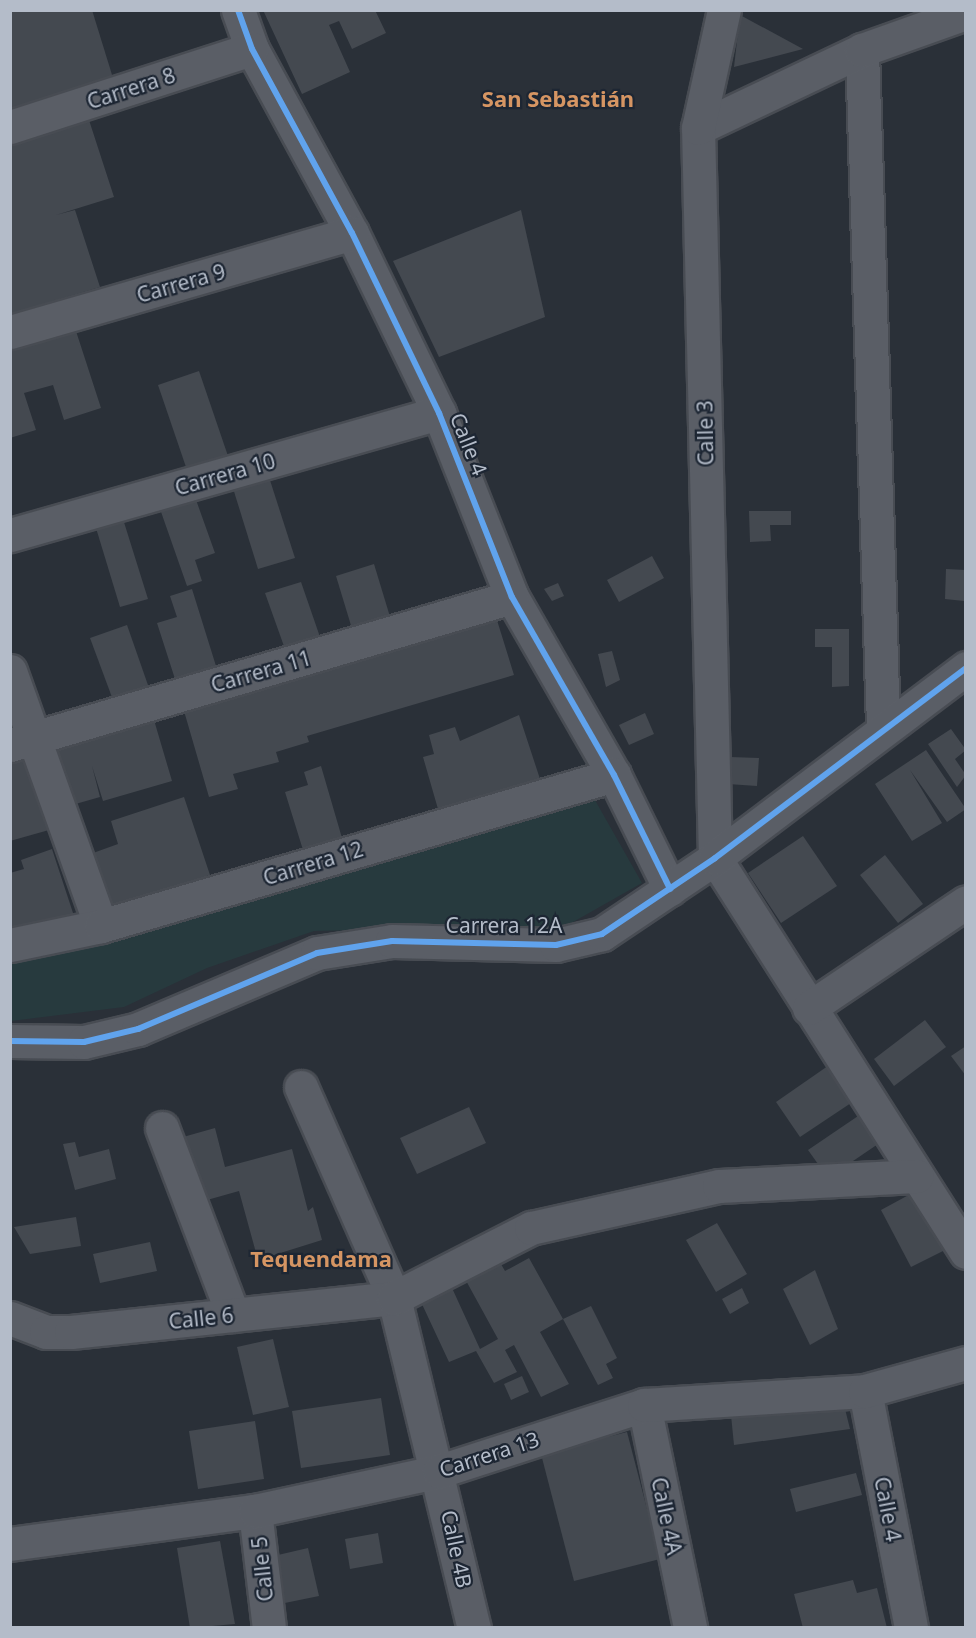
<!DOCTYPE html>
<html>
<head>
<meta charset="utf-8">
<style>
  body { margin:0 }
  #map { position:relative; width:976px; height:1638px; overflow:hidden; background:#2a3038; font-family:"Noto Sans",sans-serif }
  div>[style] { position:absolute }
  [style*='--x'] { left:calc(var(--x)*1px); top:calc(var(--y)*1px); width:calc(var(--w)*1px); rotate:calc(var(--a)*1deg) }
  .green>* { inset:0; background:#273a3e }
  .building>* { inset:0; background:#444950 }
  .roads { filter:drop-shadow(2px 0 #484c53) drop-shadow(-2px 0 #484c53) drop-shadow(0 2px #484c53) drop-shadow(0 -2px #484c53) }
  .minor>* { height:33px; margin:-16.5px; padding:0 16.5px; transform-origin:16.5px; border-radius:16.5px; background:#5a5e66 }
  .cycleway>* { height:6px; margin:-3px; padding:0 3px; transform-origin:3px; border-radius:3px; background:#60a3ed }
  span { translate:-50% -50%; white-space:nowrap; text-align:center; line-height:1.15; -webkit-text-stroke:4.5px #1d2633; paint-order:stroke }
  .street-label { font-size:21px; color:#b4bcc9 }
  .neighbourhood-label { font-size:22px; color:#d59563; font-weight:700 }
  .frame { position:absolute; inset:0; border:12px solid #b4bcc9; pointer-events:none }
</style>
</head>
<body>
<div id="map">
  <div class="green">
    <div style="clip-path:polygon(587px 786px,642px 883px,566px 926px,314px 931px,207px 968px,124px 1007px,11px 1021px,10px 960px)"></div>
  </div>
  <div class="building">
    <div style="clip-path:polygon(10px 10px,92px 10px,113px 78px,10px 111px)"></div>
    <div style="clip-path:polygon(263px 10px,375px 10px,386px 33px,352px 49px,339px 21px,329px 25px,350px 72px,302px 94px)"></div>
    <div style="clip-path:polygon(740px 15px,803px 49px,734px 67px)"></div>
    <div style="clip-path:polygon(89px 120px,114px 197px,56px 215px,75px 210px,100px 287px,10px 314px,10px 141px)"></div>
    <div style="clip-path:polygon(521px 210px,545px 317px,439px 357px,393px 261px)"></div>
    <div style="clip-path:polygon(75px 328px,101px 408px,64px 420px,53px 385px,24px 393px,36px 430px,10px 438px,10px 348px)"></div>
    <div style="clip-path:polygon(199px 371px,228px 456px,187px 470px,158px 385px)"></div>
    <div style="clip-path:polygon(268px 474px,295px 558px,258px 569px,232px 485px)"></div>
    <div style="clip-path:polygon(195px 497px,215px 553px,195px 560px,202px 581px,187px 586px,160px 509px)"></div>
    <div style="clip-path:polygon(749px 511px,791px 511px,791px 525px,770px 525px,771px 541px,750px 542px)"></div>
    <div style="clip-path:polygon(123px 519px,148px 599px,120px 607px,96px 528px)"></div>
    <div style="clip-path:polygon(652px 556px,664px 578px,619px 602px,607px 580px)"></div>
    <div style="clip-path:polygon(374px 564px,391px 620px,353px 632px,336px 576px)"></div>
    <div style="clip-path:polygon(946px 569px,966px 570px,964px 601px,945px 599px)"></div>
    <div style="clip-path:polygon(301px 582px,320px 637px,285px 649px,265px 593px)"></div>
    <div style="clip-path:polygon(558px 583px,564px 596px,552px 601px,544px 589px)"></div>
    <div style="clip-path:polygon(192px 589px,216px 666px,175px 679px,157px 623px,177px 617px,170px 596px)"></div>
    <div style="clip-path:polygon(496px 617px,514px 675px,307px 736px,309px 742px,276px 752px,279px 762px,233px 774px,238px 789px,209px 797px,184px 711px)"></div>
    <div style="clip-path:polygon(127px 625px,149px 688px,113px 700px,90px 638px)"></div>
    <div style="clip-path:polygon(815px 629px,849px 629px,849px 686px,832px 687px,832px 647px,815px 647px)"></div>
    <div style="clip-path:polygon(612px 651px,620px 680px,606px 687px,598px 654px)"></div>
    <div style="clip-path:polygon(645px 713px,654px 734px,629px 745px,619px 725px)"></div>
    <div style="clip-path:polygon(519px 715px,540px 779px,438px 809px,423px 757px,434px 754px,429px 735px,455px 727px,460px 741px)"></div>
    <div style="clip-path:polygon(154px 720px,172px 781px,103px 801px,92px 766px,100px 797px,65px 807px,47px 750px)"></div>
    <div style="clip-path:polygon(951px 729px,966px 750px,955px 759px,966px 775px,957px 787px,928px 744px)"></div>
    <div style="clip-path:polygon(926px 750px,966px 809px,947px 822px,910px 770px,942px 823px,912px 841px,875px 784px)"></div>
    <div style="clip-path:polygon(28px 756px,49px 830px,10px 841px,10px 761px)"></div>
    <div style="clip-path:polygon(730px 757px,759px 758px,757px 786px,728px 784px)"></div>
    <div style="clip-path:polygon(321px 766px,342px 838px,303px 850px,285px 792px,308px 785px,304px 772px)"></div>
    <div style="clip-path:polygon(184px 797px,210px 875px,102px 912px,82px 857px,118px 844px,111px 821px)"></div>
    <div style="clip-path:polygon(803px 836px,837px 886px,781px 923px,748px 873px)"></div>
    <div style="clip-path:polygon(52px 849px,74px 916px,10px 936px,10px 873px,24px 869px,21px 860px)"></div>
    <div style="clip-path:polygon(885px 855px,923px 904px,898px 923px,860px 875px)"></div>
    <div style="clip-path:polygon(925px 1020px,946px 1047px,894px 1086px,874px 1059px)"></div>
    <div style="clip-path:polygon(966px 1046px,966px 1076px,951px 1056px)"></div>
    <div style="clip-path:polygon(835px 1061px,860px 1097px,800px 1137px,776px 1102px)"></div>
    <div style="clip-path:polygon(469px 1107px,486px 1143px,417px 1174px,400px 1138px)"></div>
    <div style="clip-path:polygon(861px 1114px,881px 1142px,828px 1178px,808px 1150px)"></div>
    <div style="clip-path:polygon(215px 1128px,225px 1167px,292px 1149px,308px 1211px,313px 1207px,322px 1240px,258px 1260px,239px 1191px,200px 1202px,176px 1139px)"></div>
    <div style="clip-path:polygon(75px 1142px,79px 1157px,109px 1149px,116px 1179px,75px 1190px,63px 1144px)"></div>
    <div style="clip-path:polygon(916px 1191px,947px 1249px,911px 1267px,881px 1210px)"></div>
    <div style="clip-path:polygon(76px 1217px,81px 1246px,30px 1254px,14px 1227px)"></div>
    <div style="clip-path:polygon(717px 1223px,747px 1274px,716px 1292px,686px 1240px)"></div>
    <div style="clip-path:polygon(150px 1242px,157px 1271px,100px 1283px,93px 1254px)"></div>
    <div style="clip-path:polygon(529px 1258px,563px 1319px,540px 1332px,569px 1384px,541px 1397px,514px 1345px,505px 1350px,517px 1372px,494px 1383px,476px 1351px,449px 1362px,421px 1302px,452px 1288px,480px 1349px,498px 1339px,464px 1277px,498px 1259px,505px 1271px)"></div>
    <div style="clip-path:polygon(815px 1270px,838px 1329px,810px 1345px,783px 1289px)"></div>
    <div style="clip-path:polygon(742px 1288px,749px 1303px,730px 1314px,722px 1299px)"></div>
    <div style="clip-path:polygon(591px 1306px,617px 1358px,606px 1364px,613px 1378px,598px 1385px,563px 1319px)"></div>
    <div style="clip-path:polygon(273px 1339px,289px 1407px,253px 1415px,237px 1347px)"></div>
    <div style="clip-path:polygon(522px 1376px,529px 1392px,511px 1400px,504px 1384px)"></div>
    <div style="clip-path:polygon(842px 1397px,850px 1429px,734px 1445px,731px 1415px)"></div>
    <div style="clip-path:polygon(381px 1398px,390px 1455px,301px 1468px,292px 1411px)"></div>
    <div style="clip-path:polygon(255px 1421px,264px 1479px,198px 1489px,189px 1431px)"></div>
    <div style="clip-path:polygon(627px 1432px,660px 1559px,574px 1581px,541px 1454px)"></div>
    <div style="clip-path:polygon(856px 1473px,862px 1495px,796px 1512px,790px 1489px)"></div>
    <div style="clip-path:polygon(378px 1533px,383px 1563px,350px 1569px,345px 1539px)"></div>
    <div style="clip-path:polygon(220px 1541px,235px 1624px,190px 1628px,177px 1548px)"></div>
    <div style="clip-path:polygon(308px 1548px,319px 1596px,275px 1605px,265px 1558px)"></div>
    <div style="clip-path:polygon(853px 1580px,857px 1593px,877px 1588px,887px 1628px,803px 1628px,794px 1594px)"></div>
  </div>
  <div class="roads">
    <div class="minor">
      <div style="--x:238;--y:10;--w:41;--a:70.3"></div>
      <div style="--x:252;--y:49;--w:209;--a:61.5"></div>
      <div style="--x:352;--y:233;--w:200;--a:64.2"></div>
      <div style="--x:439;--y:413;--w:198;--a:68.4"></div>
      <div style="--x:512;--y:597;--w:205;--a:60.2"></div>
      <div style="--x:614;--y:775;--w:127;--a:63.8"></div>
      <div style="--x:862;--y:50;--w:677;--a:88.22"></div>
      <div style="--x:10;--y:127;--w:254;--a:-17.9"></div>
      <div style="--x:698;--y:128;--w:182;--a:-25.4"></div>
      <div style="--x:862;--y:50;--w:110;--a:-19.6"></div>
      <div style="--x:10;--y:332;--w:356;--a:-16.1"></div>
      <div style="--x:10;--y:535;--w:446;--a:-15.9"></div>
      <div style="--x:10;--y:671;--w:271;--a:70.4"></div>
      <div style="--x:10;--y:745;--w:523;--a:-16.43"></div>
      <div style="--x:715;--y:858;--w:730;--a:-91.33"></div>
      <div style="--x:698;--y:128;--w:121;--a:-77.6"></div>
      <div style="--x:715;--y:858;--w:467;--a:57.5"></div>
      <div style="--x:10;--y:945;--w:93;--a:-11.8"></div>
      <div style="--x:101;--y:926;--w:535;--a:-16.4"></div>
      <div style="--x:809;--y:1008;--w:189;--a:-34"></div>
      <div style="--x:10;--y:1041;--w:74;--a:0.8"></div>
      <div style="--x:84;--y:1042;--w:56;--a:-13.5"></div>
      <div style="--x:138;--y:1029;--w:194;--a:-23"></div>
      <div style="--x:317;--y:953;--w:76;--a:-9.1"></div>
      <div style="--x:392;--y:941;--w:164;--a:1.4"></div>
      <div style="--x:556;--y:945;--w:47;--a:-13.4"></div>
      <div style="--x:602;--y:934;--w:136;--a:-33.9"></div>
      <div style="--x:715;--y:858;--w:315;--a:-37.1"></div>
      <div style="--x:301;--y:1087;--w:231;--a:66.2"></div>
      <div style="--x:394;--y:1298;--w:340;--a:76.4"></div>
      <div style="--x:162;--y:1128;--w:200;--a:69.2"></div>
      <div style="--x:10;--y:1318;--w:39;--a:21"></div>
      <div style="--x:46;--y:1332;--w:25;--a:0"></div>
      <div style="--x:71;--y:1332;--w:325;--a:-6"></div>
      <div style="--x:394;--y:1298;--w:154;--a:-27.1"></div>
      <div style="--x:531;--y:1228;--w:193;--a:-12.6"></div>
      <div style="--x:719;--y:1186;--w:198;--a:-2.9"></div>
      <div style="--x:865;--y:1391;--w:241;--a:79"></div>
      <div style="--x:644;--y:1405;--w:228;--a:78.3"></div>
      <div style="--x:255;--y:1511;--w:118;--a:83.2"></div>
      <div style="--x:10;--y:1544;--w:247;--a:-7.7"></div>
      <div style="--x:255;--y:1511;--w:189;--a:-12.2"></div>
      <div style="--x:440;--y:1471;--w:214;--a:-17.9"></div>
      <div style="--x:644;--y:1405;--w:221;--a:-3.6"></div>
      <div style="--x:865;--y:1391;--w:105;--a:-15.5"></div>
    </div>
  </div>
  <div class="cycleway">
    <div style="--x:238;--y:10;--w:41;--a:70.3"></div>
    <div style="--x:252;--y:49;--w:209;--a:61.5"></div>
    <div style="--x:352;--y:233;--w:200;--a:64.2"></div>
    <div style="--x:439;--y:413;--w:198;--a:68.4"></div>
    <div style="--x:512;--y:597;--w:205;--a:60.2"></div>
    <div style="--x:614;--y:775;--w:127;--a:63.8"></div>
    <div style="--x:10;--y:1041;--w:74;--a:0.8"></div>
    <div style="--x:84;--y:1042;--w:56;--a:-13.5"></div>
    <div style="--x:138;--y:1029;--w:194;--a:-23"></div>
    <div style="--x:317;--y:953;--w:76;--a:-9.1"></div>
    <div style="--x:392;--y:941;--w:164;--a:1.4"></div>
    <div style="--x:556;--y:945;--w:47;--a:-13.4"></div>
    <div style="--x:602;--y:934;--w:136;--a:-33.9"></div>
    <div style="--x:715;--y:858;--w:315;--a:-37.1"></div>
  </div>
  <div class="street-label">
    <span style="left:131px;top:88px;rotate:-18deg">Carrera 8</span>
    <span style="left:181px;top:283px;rotate:-16deg">Carrera 9</span>
    <span style="left:705px;top:433px;rotate:-91deg">Calle 3</span>
    <span style="left:469px;top:444px;rotate:68deg">Calle 4</span>
    <span style="left:225px;top:474px;rotate:-16deg">Carrera 10</span>
    <span style="left:261px;top:671px;rotate:-16deg">Carrera 11</span>
    <span style="left:313px;top:863px;rotate:-17deg">Carrera 12</span>
    <span style="left:504px;top:925px">Carrera 12A</span>
    <span style="left:201px;top:1318px;rotate:-6deg">Calle 6</span>
    <span style="left:489px;top:1454px;rotate:-18deg">Carrera 13</span>
    <span style="left:888px;top:1509px;rotate:79deg">Calle 4</span>
    <span style="left:667px;top:1516px;rotate:78deg">Calle 4A</span>
    <span style="left:457px;top:1549px;rotate:78deg">Calle 4B</span>
    <span style="left:262px;top:1569px;rotate:-96deg">Calle 5</span>
  </div>
  <div class="neighbourhood-label">
    <span style="left:558px;top:99px">San Sebastián</span>
    <span style="left:321px;top:1259px">Tequendama</span>
  </div>
  <div class="frame"></div>
</div>
</body>
</html>
